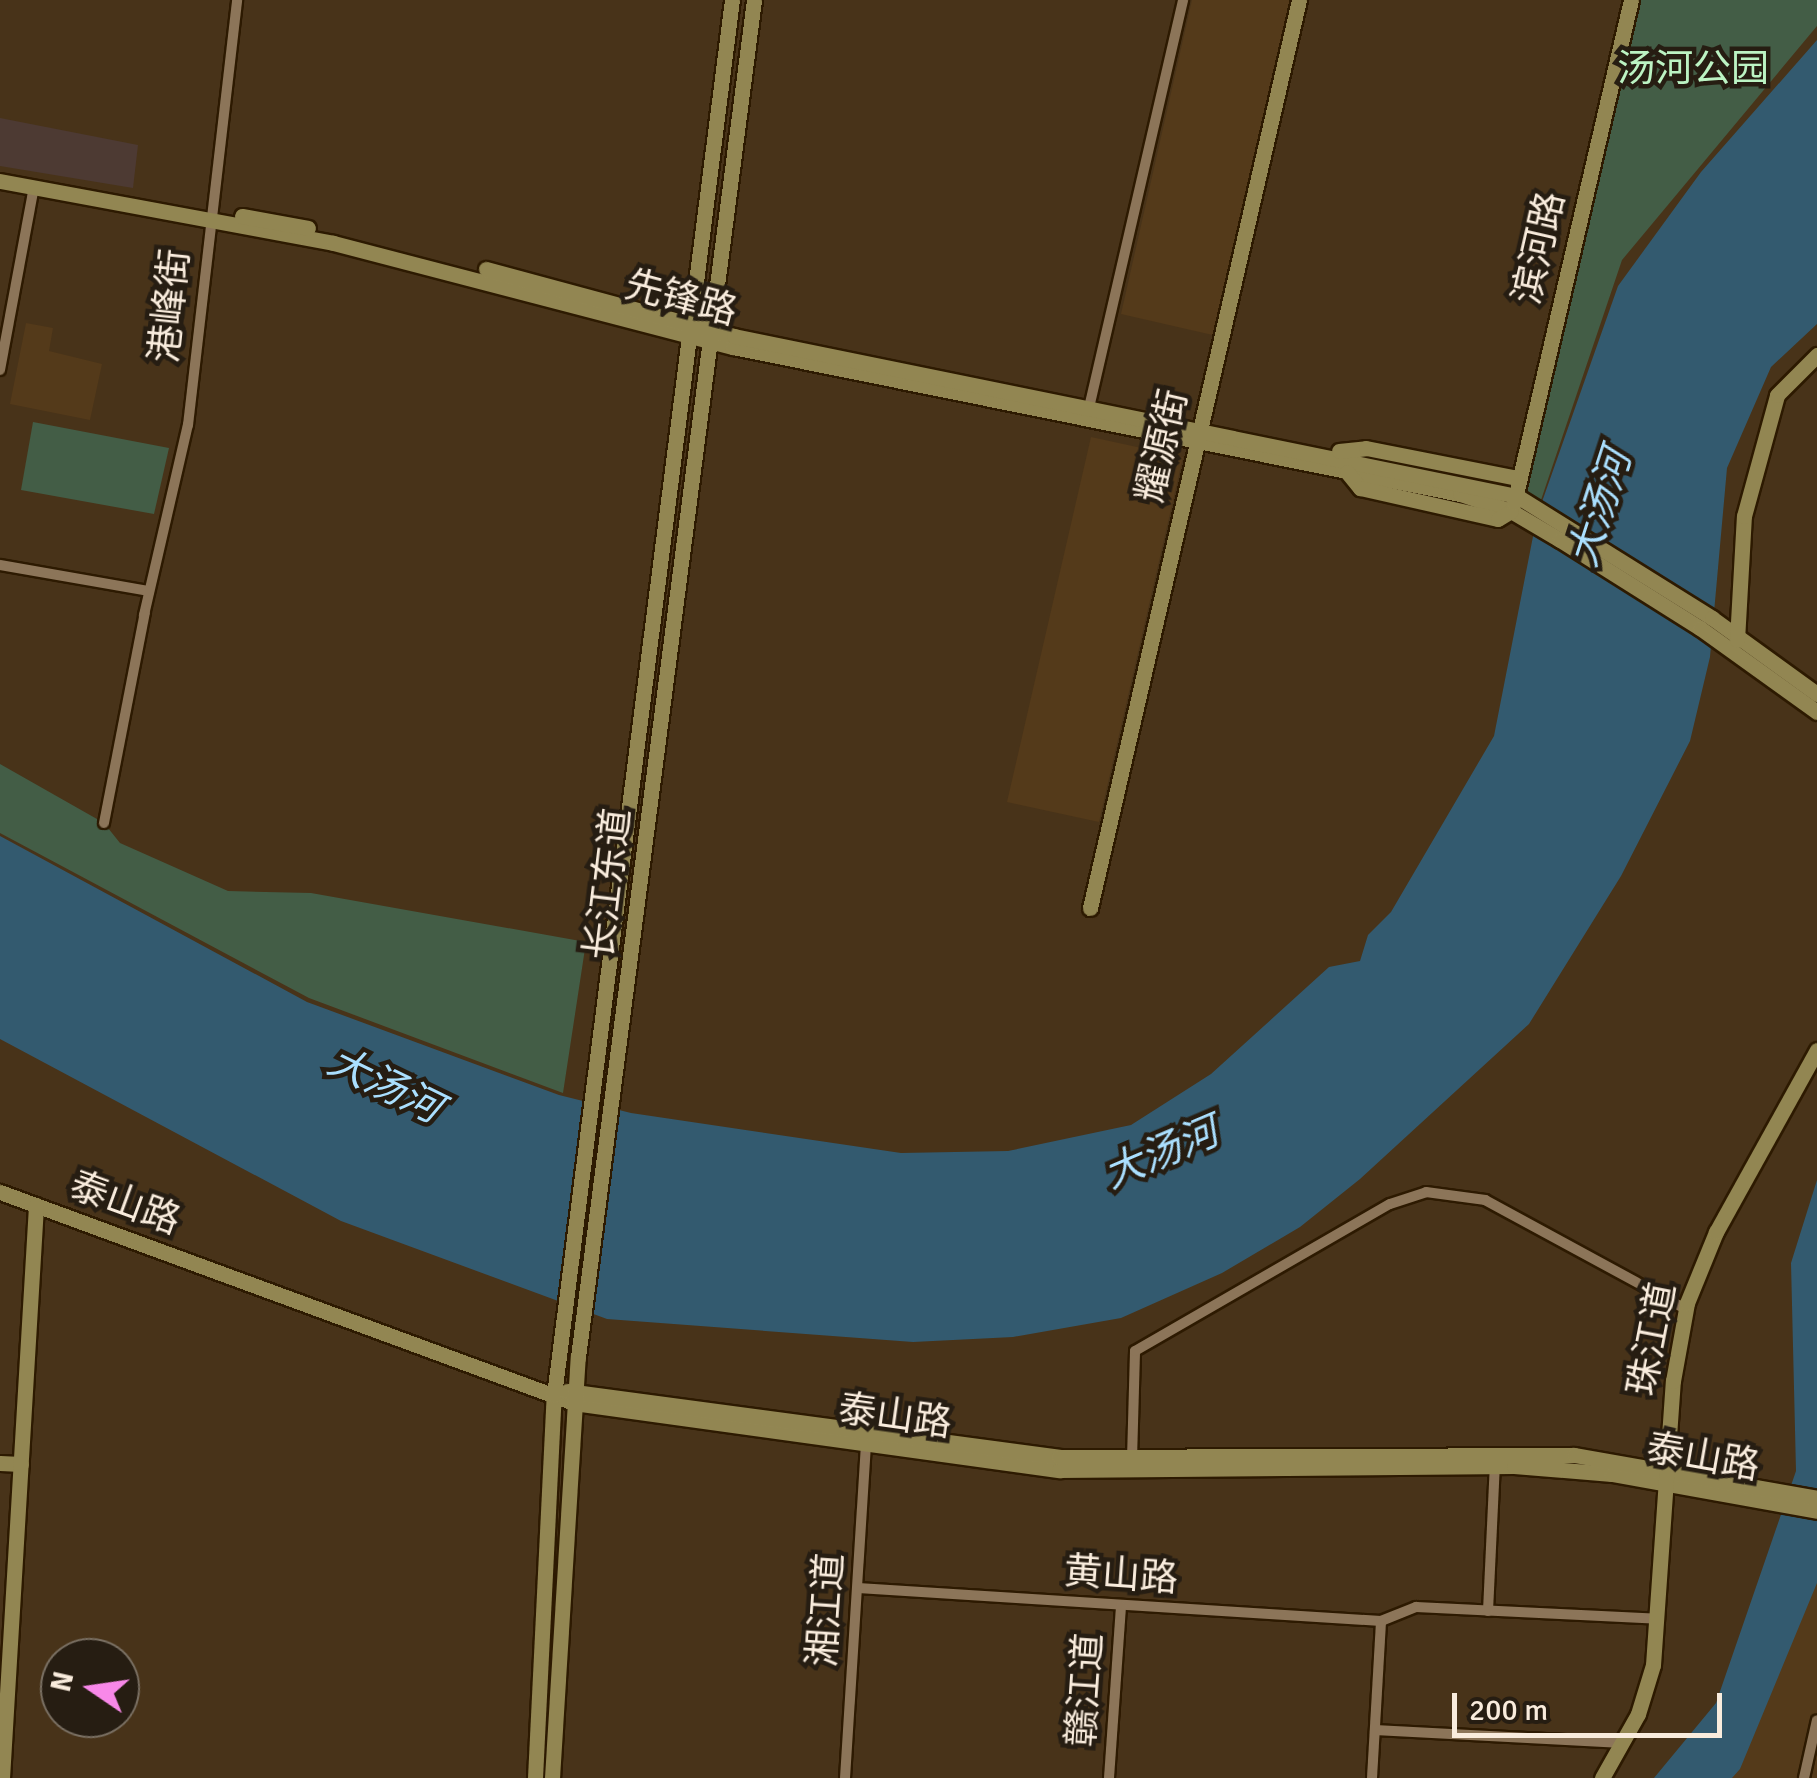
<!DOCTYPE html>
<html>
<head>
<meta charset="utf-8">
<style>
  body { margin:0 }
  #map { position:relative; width:1817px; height:1778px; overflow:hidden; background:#483319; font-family:Signika,"Noto Sans SC",sans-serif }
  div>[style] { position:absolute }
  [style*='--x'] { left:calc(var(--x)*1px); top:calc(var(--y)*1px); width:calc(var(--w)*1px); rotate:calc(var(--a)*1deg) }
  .commercial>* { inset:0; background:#4d3a33 }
  .built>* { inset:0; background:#543a1a }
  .green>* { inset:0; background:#435d46 }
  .water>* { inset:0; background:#335a6f }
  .roads { filter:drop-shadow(2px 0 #2d1a01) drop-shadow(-2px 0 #2d1a01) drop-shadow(0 2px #2d1a01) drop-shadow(0 -2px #2d1a01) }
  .street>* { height:10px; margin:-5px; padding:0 5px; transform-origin:5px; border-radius:5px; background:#8c7559 }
  .secondary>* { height:15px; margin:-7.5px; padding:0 7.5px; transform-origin:7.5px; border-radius:7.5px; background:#928652 }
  span { translate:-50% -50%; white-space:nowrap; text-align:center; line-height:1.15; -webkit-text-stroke:9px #261d12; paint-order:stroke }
  .park-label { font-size:38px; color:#bcf3c3 }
  .street-label { font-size:38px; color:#f9ecdd }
  .water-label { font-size:40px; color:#aadffe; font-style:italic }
  .north { position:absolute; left:40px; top:1638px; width:100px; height:100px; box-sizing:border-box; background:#261d12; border:2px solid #7a7063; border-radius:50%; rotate:283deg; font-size:28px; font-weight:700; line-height:40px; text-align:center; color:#f9ecdd }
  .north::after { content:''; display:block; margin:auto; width:35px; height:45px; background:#f888e9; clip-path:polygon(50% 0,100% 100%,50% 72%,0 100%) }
  .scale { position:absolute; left:1452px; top:1693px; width:270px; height:45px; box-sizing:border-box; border:5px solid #f9ecdd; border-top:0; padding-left:12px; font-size:30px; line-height:35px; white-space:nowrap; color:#f9ecdd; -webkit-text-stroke:8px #261d12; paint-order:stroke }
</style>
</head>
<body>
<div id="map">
  <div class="commercial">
    <div style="clip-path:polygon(0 118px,138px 145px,133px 188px,0 166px)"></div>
  </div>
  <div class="built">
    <div style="clip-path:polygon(1192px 0,1295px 0,1217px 336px,1121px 314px)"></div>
    <div style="clip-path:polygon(26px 323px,53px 328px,49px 351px,102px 364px,90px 420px,10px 404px)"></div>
    <div style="clip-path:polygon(1091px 437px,1183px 457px,1099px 822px,1007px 802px)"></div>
    <div style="clip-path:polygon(1817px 1566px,1817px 1778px,1720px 1778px)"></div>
  </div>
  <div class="green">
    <div style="clip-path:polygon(1641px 0,1817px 0,1817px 26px,1622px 260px,1541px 500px,1525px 494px)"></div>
    <div style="clip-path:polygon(33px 422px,169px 448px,154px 514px,21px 490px)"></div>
    <div style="clip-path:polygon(0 764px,104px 823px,120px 843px,228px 891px,311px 893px,586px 942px,563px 1093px,309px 998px,0 833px)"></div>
  </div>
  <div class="water">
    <div style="clip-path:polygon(1817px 40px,1817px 324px,1771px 367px,1727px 468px,1710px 657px,1690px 741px,1621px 876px,1529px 1024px,1360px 1179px,1300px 1227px,1222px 1273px,1121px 1318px,1013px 1337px,913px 1342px,607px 1319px,341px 1221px,0 1039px,0 836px,307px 1002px,559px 1095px,631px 1113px,901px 1153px,1008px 1151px,1131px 1125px,1211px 1074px,1329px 967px,1360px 961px,1368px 935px,1391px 912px,1494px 736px,1537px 516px,1618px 286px,1701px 172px)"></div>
    <div style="clip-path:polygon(1817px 1180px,1817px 1583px,1740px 1769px,1732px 1778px,1654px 1778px,1716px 1703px,1796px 1471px,1791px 1263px)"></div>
  </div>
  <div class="roads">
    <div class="street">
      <div style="--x:0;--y:370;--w:186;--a:-79.5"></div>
      <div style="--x:1088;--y:412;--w:423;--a:-77"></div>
      <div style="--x:0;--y:565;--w:151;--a:9.9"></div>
      <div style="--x:144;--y:615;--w:195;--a:-77"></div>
      <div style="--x:188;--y:425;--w:428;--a:-83.4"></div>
      <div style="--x:104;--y:823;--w:214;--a:-79"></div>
      <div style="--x:1132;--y:1459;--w:108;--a:-88.4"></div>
      <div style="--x:1135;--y:1351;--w:294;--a:-30"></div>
      <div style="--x:1390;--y:1204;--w:38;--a:-18"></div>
      <div style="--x:1426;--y:1192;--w:60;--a:7.7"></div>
      <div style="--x:1485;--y:1200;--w:229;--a:28.5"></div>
      <div style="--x:858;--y:1588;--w:524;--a:3.61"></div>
      <div style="--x:1381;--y:1621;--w:38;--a:-22"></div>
      <div style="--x:1416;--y:1607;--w:242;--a:2.8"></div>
      <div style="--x:1488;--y:1611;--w:146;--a:-87.3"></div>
      <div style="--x:1375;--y:1730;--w:248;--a:3"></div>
      <div style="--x:845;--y:1778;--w:334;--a:-86.4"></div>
      <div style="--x:1109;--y:1778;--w:172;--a:-86"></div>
      <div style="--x:1372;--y:1778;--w:157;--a:-86.7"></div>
      <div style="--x:1804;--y:1778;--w:59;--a:-77.4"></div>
    </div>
    <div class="secondary">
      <div style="--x:0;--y:181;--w:339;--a:10.5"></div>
      <div style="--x:333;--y:243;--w:413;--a:14.6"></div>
      <div style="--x:733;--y:347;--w:742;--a:11.43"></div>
      <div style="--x:1460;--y:494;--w:54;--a:18.4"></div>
      <div style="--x:1511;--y:511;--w:57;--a:30.6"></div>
      <div style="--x:1560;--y:540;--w:165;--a:32.2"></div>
      <div style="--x:1700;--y:628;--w:144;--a:35.7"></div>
      <div style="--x:242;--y:216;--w:67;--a:10.3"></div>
      <div style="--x:486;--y:269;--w:257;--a:15.1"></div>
      <div style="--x:734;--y:336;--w:799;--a:11.55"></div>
      <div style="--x:1517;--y:496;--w:230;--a:32"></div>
      <div style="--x:1712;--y:618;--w:130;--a:35.9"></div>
      <div style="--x:1339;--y:451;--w:27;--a:-6"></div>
      <div style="--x:1366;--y:448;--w:155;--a:11.2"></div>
      <div style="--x:1347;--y:472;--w:21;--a:51"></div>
      <div style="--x:1360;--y:488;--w:141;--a:12.7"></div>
      <div style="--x:1498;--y:519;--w:15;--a:-32"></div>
      <div style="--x:1514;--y:503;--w:516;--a:-76.91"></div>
      <div style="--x:1737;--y:640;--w:124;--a:-86.8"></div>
      <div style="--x:1744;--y:516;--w:125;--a:-74.7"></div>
      <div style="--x:1777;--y:395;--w:57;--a:-45"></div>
      <div style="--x:1090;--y:908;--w:932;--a:-77.04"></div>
      <div style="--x:0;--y:1192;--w:612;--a:20.18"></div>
      <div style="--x:574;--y:1403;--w:490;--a:7.9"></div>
      <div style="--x:1059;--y:1470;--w:455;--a:-0.5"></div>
      <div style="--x:1514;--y:1466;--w:98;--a:4.7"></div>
      <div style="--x:1612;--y:1474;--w:208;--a:10.2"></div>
      <div style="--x:567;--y:1391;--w:496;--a:7.6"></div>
      <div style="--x:1059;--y:1457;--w:515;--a:-0.22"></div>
      <div style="--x:1574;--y:1455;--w:247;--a:10"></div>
      <div style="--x:0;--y:1463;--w:21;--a:3"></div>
      <div style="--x:2;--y:1778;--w:574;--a:-86.6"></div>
      <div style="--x:535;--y:1778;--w:383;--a:-87.2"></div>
      <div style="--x:554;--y:1395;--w:1406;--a:-82.73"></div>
      <div style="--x:552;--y:1778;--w:422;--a:-86.5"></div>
      <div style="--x:578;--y:1357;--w:1368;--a:-82.61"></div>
      <div style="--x:1602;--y:1778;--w:73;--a:-60.6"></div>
      <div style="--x:1638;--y:1714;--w:51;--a:-73"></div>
      <div style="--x:1653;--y:1665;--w:285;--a:-86"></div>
      <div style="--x:1673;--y:1381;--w:79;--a:-79.8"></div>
      <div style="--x:1687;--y:1303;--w:77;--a:-67.8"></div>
      <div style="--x:1716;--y:1232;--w:208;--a:-61"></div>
    </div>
  </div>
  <div class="park-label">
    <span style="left:1693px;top:69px">汤河公园</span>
  </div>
  <div class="street-label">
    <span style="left:1539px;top:248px;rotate:-77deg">滨河路</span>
    <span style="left:681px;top:298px;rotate:15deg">先锋路</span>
    <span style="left:170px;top:306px;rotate:-84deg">港峰街</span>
    <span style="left:1162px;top:446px;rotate:-77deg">耀源街</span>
    <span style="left:608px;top:884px;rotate:-83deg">长江东道</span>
    <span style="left:125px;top:1203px;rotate:20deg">泰山路</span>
    <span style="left:1652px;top:1339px;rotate:-79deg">珠江道</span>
    <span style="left:895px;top:1416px;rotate:8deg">泰山路</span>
    <span style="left:1703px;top:1457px;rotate:10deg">泰山路</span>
    <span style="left:1121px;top:1575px;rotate:4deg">黄山路</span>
    <span style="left:826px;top:1610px;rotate:-86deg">湘江道</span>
    <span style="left:1085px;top:1690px;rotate:-86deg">赣江道</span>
  </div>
  <div class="water-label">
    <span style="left:1600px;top:508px;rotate:-72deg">大汤河</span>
    <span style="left:385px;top:1085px;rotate:26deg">大汤河</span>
    <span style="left:1161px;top:1153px;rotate:-23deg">大汤河</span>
  </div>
  <div class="north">N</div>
  <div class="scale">200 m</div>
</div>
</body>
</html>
